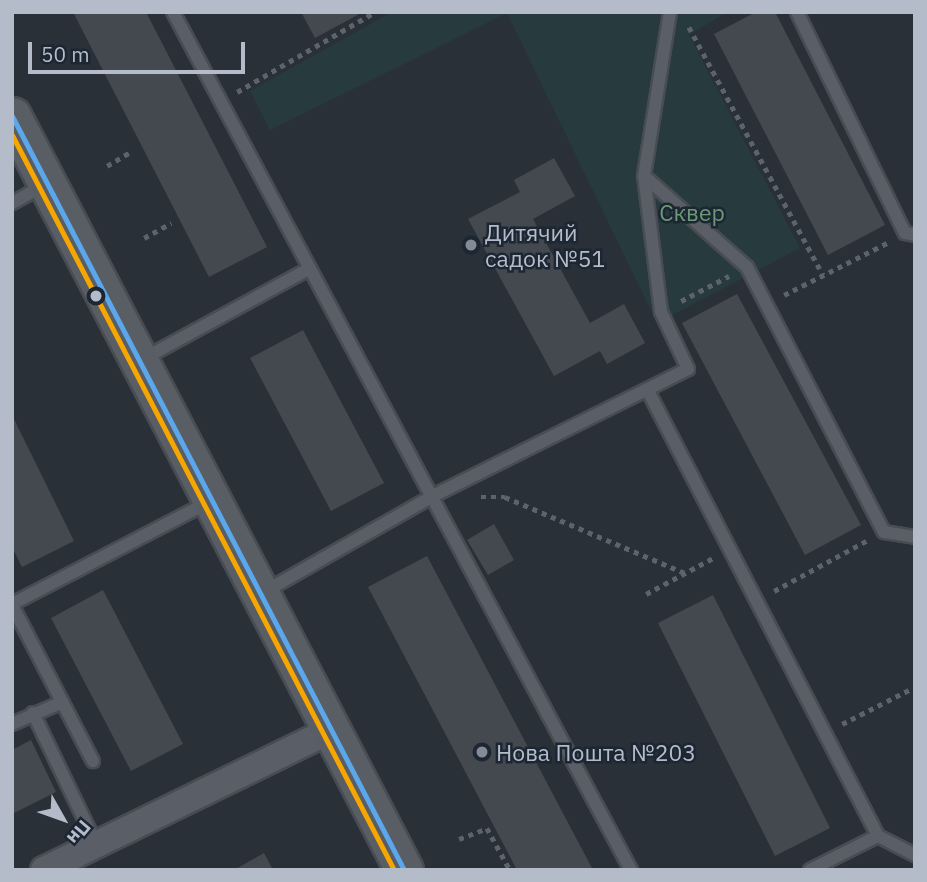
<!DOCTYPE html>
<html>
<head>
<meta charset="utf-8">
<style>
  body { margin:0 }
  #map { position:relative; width:927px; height:882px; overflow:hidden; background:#2a3038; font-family:"IBM Plex Sans",sans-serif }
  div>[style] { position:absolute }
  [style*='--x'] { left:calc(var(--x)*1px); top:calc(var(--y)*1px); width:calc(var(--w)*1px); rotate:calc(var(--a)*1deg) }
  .green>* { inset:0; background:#273a3e }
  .building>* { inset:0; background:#444950 }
  .path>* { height:4.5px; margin-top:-2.25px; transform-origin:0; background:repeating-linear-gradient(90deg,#5d636a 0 5px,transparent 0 10px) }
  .roads { filter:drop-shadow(2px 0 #484c53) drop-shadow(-2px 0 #484c53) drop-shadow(0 2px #484c53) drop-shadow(0 -2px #484c53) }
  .lane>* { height:12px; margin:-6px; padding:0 6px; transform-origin:6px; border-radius:6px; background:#5a5e66 }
  .street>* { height:26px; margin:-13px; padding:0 13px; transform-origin:13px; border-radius:13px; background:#5a5e66 }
  .secondary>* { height:37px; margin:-18.5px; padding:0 18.5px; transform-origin:18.5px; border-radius:18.5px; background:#595d64 }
  .bus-1>* { height:5px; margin:-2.5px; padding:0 2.5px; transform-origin:2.5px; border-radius:2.5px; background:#5aa8eb }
  .bus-2>* { height:5px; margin:-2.5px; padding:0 2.5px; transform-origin:2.5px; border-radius:2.5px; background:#f7a600 }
  .dots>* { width:19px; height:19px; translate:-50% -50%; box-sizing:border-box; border:4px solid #1d2633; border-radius:50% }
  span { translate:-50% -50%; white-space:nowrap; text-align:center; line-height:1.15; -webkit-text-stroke:5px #1d2633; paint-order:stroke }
  .park-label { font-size:23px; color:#6b9a76 }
  .poi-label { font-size:23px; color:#b4bcc9 }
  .left { translate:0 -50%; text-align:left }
  .frame { position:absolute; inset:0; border:14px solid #b4bcc9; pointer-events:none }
  .north { position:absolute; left:28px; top:784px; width:70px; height:70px; -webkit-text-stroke:5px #1d2633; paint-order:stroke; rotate:130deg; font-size:19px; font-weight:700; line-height:28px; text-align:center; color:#b4bcc9 }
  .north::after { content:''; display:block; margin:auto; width:24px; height:32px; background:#b4bcc9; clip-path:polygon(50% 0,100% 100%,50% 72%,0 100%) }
  .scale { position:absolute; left:28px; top:42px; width:217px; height:32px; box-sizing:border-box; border:4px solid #b4bcc9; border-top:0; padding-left:9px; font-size:21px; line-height:24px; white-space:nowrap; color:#b4bcc9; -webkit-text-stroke:5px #1d2633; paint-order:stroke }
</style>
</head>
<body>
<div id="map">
  <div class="green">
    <div style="clip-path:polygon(392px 12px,727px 12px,689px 35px,800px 248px,657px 323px,507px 13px,270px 130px,250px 91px)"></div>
  </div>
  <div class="building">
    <div style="clip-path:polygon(73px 12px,146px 12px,267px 247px,209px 277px)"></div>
    <div style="clip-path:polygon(301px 12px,363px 12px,315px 38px)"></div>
    <div style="clip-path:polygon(756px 12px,775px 12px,885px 225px,828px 255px,714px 34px)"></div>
    <div style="clip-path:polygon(554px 158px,575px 196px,533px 219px,590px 323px,624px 304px,645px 343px,607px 364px,600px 351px,554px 376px,468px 219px,520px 192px,514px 180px)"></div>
    <div style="clip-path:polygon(737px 294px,861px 525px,805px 555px,682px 323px)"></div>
    <div style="clip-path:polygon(303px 330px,384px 483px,331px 511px,250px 358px)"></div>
    <div style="clip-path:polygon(12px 415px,74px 541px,22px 567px,12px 547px)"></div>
    <div style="clip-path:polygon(494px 524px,514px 560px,488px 575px,467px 540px)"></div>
    <div style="clip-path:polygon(427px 556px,593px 870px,517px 870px,368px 587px)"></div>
    <div style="clip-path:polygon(103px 590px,183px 744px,131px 771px,51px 618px)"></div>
    <div style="clip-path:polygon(713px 595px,830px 828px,775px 856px,658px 623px)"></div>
    <div style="clip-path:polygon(31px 740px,56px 792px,12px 814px,12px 750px)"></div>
    <div style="clip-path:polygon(264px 853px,273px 870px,234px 870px)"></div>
  </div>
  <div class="path">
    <div style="--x:689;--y:27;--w:282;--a:61.6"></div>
    <div style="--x:237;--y:92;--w:160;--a:-30.1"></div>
    <div style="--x:107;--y:166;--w:27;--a:-31"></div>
    <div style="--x:144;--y:238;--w:31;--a:-29"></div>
    <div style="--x:784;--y:295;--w:118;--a:-26.8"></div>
    <div style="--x:681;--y:301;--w:54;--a:-27.5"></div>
    <div style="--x:481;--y:497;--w:24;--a:0"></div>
    <div style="--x:505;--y:497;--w:195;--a:22.9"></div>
    <div style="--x:774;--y:591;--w:107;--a:-28.5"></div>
    <div style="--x:646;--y:594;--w:76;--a:-28.2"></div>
    <div style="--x:842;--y:724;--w:80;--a:-26.9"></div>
    <div style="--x:459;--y:839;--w:30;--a:-21"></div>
    <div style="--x:487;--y:828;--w:48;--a:61.3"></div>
  </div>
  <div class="roads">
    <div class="lane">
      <div style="--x:173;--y:12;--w:973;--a:61.91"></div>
      <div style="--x:797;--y:12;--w:246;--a:64"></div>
      <div style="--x:905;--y:233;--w:10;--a:11"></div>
      <div style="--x:644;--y:176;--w:137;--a:41.5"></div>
      <div style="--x:747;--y:267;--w:298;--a:62.7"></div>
      <div style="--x:884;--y:532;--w:31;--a:9"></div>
      <div style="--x:12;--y:203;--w:37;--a:-29"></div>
      <div style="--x:143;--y:359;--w:189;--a:-28.5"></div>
      <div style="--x:648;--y:391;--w:501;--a:62.67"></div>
      <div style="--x:878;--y:836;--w:42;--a:27.2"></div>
      <div style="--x:264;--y:592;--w:192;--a:-29.6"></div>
      <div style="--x:431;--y:497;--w:287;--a:-26.5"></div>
      <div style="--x:688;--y:369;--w:63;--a:-115.3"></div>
      <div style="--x:661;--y:312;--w:137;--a:-97.1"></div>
      <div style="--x:644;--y:176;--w:166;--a:-81"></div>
      <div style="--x:12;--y:604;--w:222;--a:-27.4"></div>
      <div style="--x:12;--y:605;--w:176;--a:62.6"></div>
      <div style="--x:33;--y:713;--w:145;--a:64.3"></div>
      <div style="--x:12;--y:724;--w:55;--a:-23.7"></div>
      <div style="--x:810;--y:870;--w:76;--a:-26.6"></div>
    </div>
    <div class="street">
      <div style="--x:44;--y:870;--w:319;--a:-26"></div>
    </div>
    <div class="secondary">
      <div style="--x:12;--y:116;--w:850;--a:62.53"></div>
    </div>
  </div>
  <div class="bus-1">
    <div style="--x:12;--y:116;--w:850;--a:62.53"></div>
  </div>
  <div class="bus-2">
    <div style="--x:12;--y:135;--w:828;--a:62.54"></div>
  </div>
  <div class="dots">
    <div style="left:471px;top:245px;background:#848b96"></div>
    <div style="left:96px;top:296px;background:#b4bcc9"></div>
    <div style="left:482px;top:752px;background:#848b96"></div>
  </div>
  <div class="park-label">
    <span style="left:692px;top:212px">Сквер</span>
  </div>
  <div class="poi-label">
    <span class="left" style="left:485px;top:245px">Дитячий<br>садок №51</span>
    <span class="left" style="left:496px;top:752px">Нова Пошта №203</span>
  </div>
  <div class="frame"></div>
  <div class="north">Пн</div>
  <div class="scale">50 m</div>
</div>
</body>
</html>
